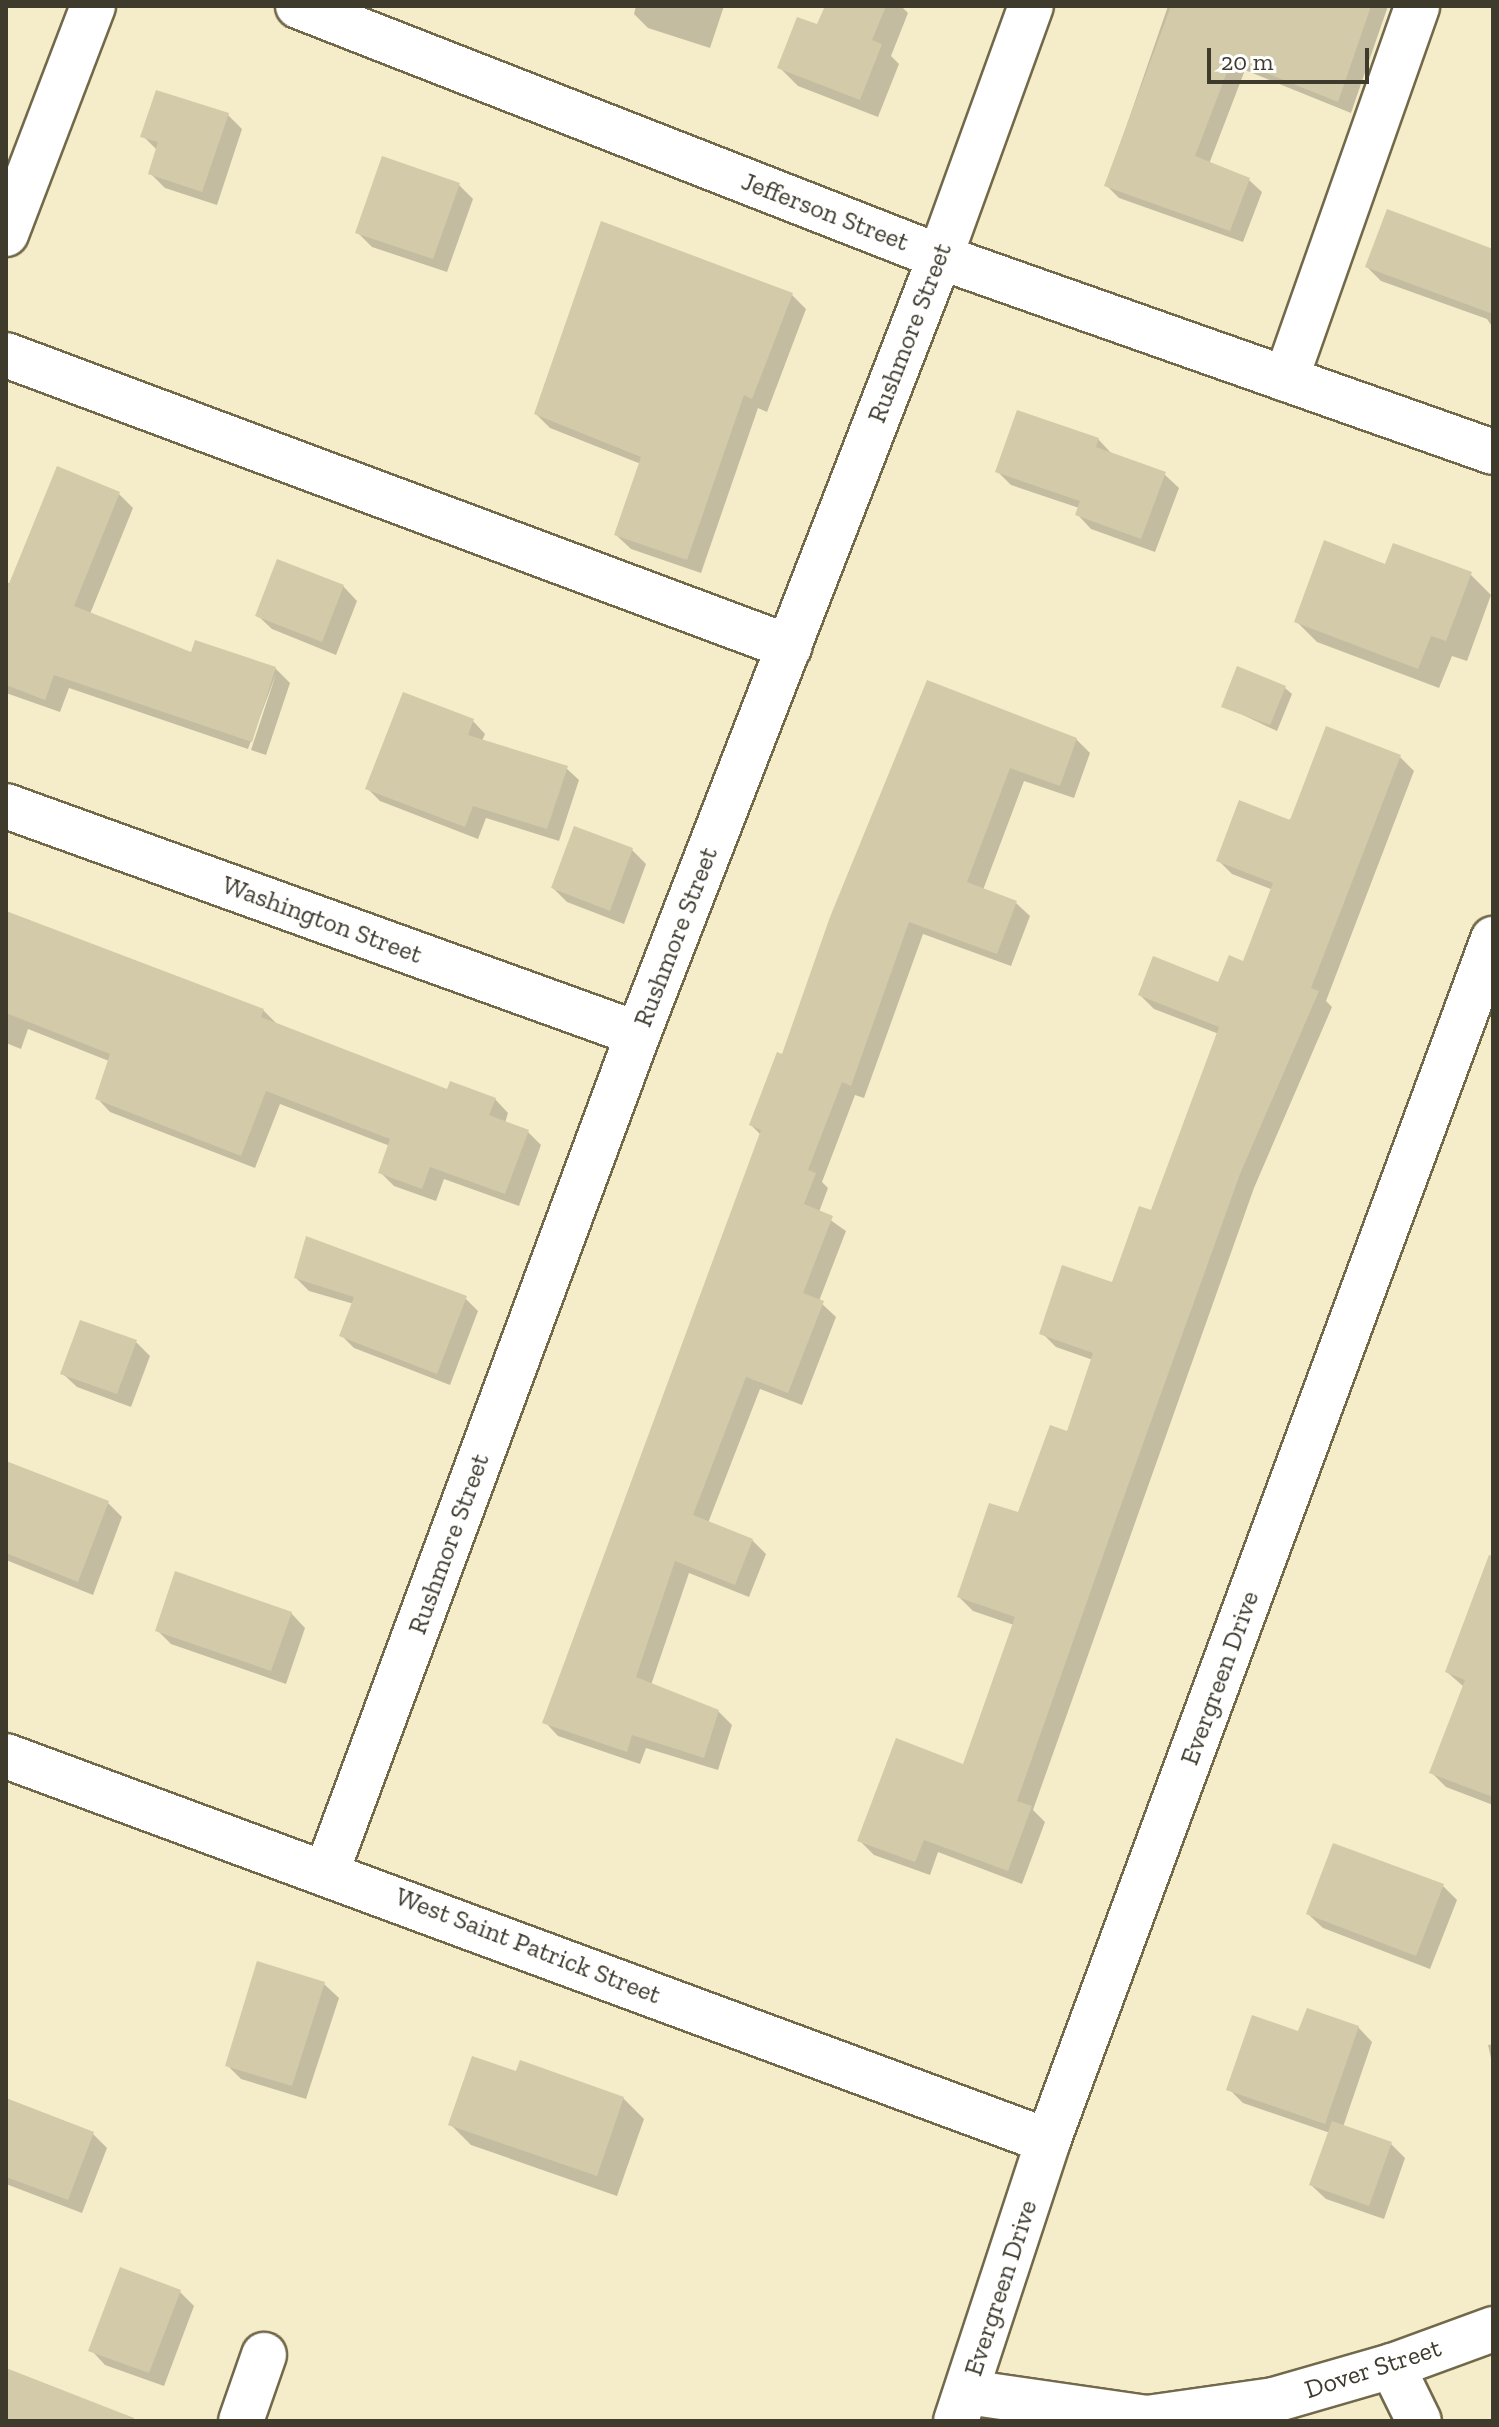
<!DOCTYPE html>
<html>
<head>
<meta charset="utf-8">
<style>
  body { margin:0 }
  #map { position:relative; width:1499px; height:2427px; overflow:hidden; background:#f5ecca; font-family:"Zilla Slab",serif }
  div>[style] { position:absolute }
  [style*='--x'] { left:calc(var(--x)*1px); top:calc(var(--y)*1px); width:calc(var(--w)*1px); rotate:calc(var(--a)*1deg) }
  .shadow>* { inset:0; background:#0003 }
  .building>* { inset:0; background:#d2caa8 }
  .roads { filter:drop-shadow(2px 0 #71694a) drop-shadow(-2px 0 #71694a) drop-shadow(0 2px #71694a) drop-shadow(0 -2px #71694a) }
  .minor>* { height:44px; margin:-22px; padding:0 22px; transform-origin:22px; border-radius:22px; background:#fff }
  span { translate:-50% -50%; white-space:nowrap; text-align:center; line-height:1.15; -webkit-text-stroke:6px #fff; paint-order:stroke }
  .street-label { font-size:26px; color:#3e3b2d }
  .frame { position:absolute; inset:0; border:8px solid #3e3b2d; pointer-events:none }
  .scale { position:absolute; left:1207px; top:48px; width:162px; height:36px; box-sizing:border-box; border:4px solid #3e3b2d; border-top:0; padding-left:10px; font-size:24px; line-height:28px; white-space:nowrap; color:#3e3b2d; -webkit-text-stroke:6px #fff; paint-order:stroke }
</style>
</head>
<body>
<div id="map">
  <div class="shadow">
    <div style="clip-path:polygon(636px 6px,724px 6px,710px 48px,648px 28px,634px 14px)"></div>
    <div style="clip-path:polygon(827px 6px,901px 6px,908px 13px,891px 56px,899px 64px,878px 117px,798px 86px,780px 68px,819px 27px)"></div>
    <div style="clip-path:polygon(1168px 6px,1388px 6px,1351px 113px,1245px 70px,1209px 164px,1249px 180px,1262px 192px,1243px 242px,1119px 198px,1106px 185px)"></div>
    <div style="clip-path:polygon(228px 115px,242px 129px,217px 205px,165px 188px,150px 173px,158px 151px,143px 136px)"></div>
    <div style="clip-path:polygon(458px 184px,473px 199px,447px 272px,372px 247px,358px 233px)"></div>
    <div style="clip-path:polygon(1493px 251px,1493px 328px,1487px 319px,1381px 281px,1367px 267px)"></div>
    <div style="clip-path:polygon(792px 295px,806px 309px,767px 412px,758px 408px,701px 573px,631px 549px,616px 535px,641px 464px,550px 428px,536px 414px)"></div>
    <div style="clip-path:polygon(1098px 439px,1112px 454px,1164px 474px,1179px 488px,1155px 552px,1091px 529px,1077px 514px,1079px 508px,1011px 485px,997px 471px)"></div>
    <div style="clip-path:polygon(118px 493px,133px 508px,90px 614px,192px 654px,275px 668px,290px 683px,266px 755px,251px 750px,276px 674px,248px 749px,69px 688px,60px 712px,6px 693px,6px 582px,11px 584px)"></div>
    <div style="clip-path:polygon(1387px 566px,1470px 574px,1491px 595px,1467px 661px,1452px 656px,1439px 688px,1317px 642px,1296px 621px)"></div>
    <div style="clip-path:polygon(343px 586px,357px 601px,336px 655px,272px 629px,257px 615px)"></div>
    <div style="clip-path:polygon(928px 683px,1076px 739px,1090px 753px,1074px 798px,1024px 781px,983px 890px,1016px 903px,1030px 916px,1011px 966px,923px 934px,864px 1098px,855px 1095px,822px 1182px,828px 1188px,819px 1212px,846px 1231px,819px 1301px,836px 1317px,802px 1405px,760px 1389px,708px 1523px,752px 1540px,766px 1554px,749px 1597px,689px 1573px,651px 1685px,718px 1711px,732px 1725px,718px 1770px,646px 1748px,640px 1764px,558px 1736px,545px 1722px,761px 1135px,751px 1125px,783px 1057px)"></div>
    <div style="clip-path:polygon(1285px 688px,1292px 694px,1277px 731px,1224px 706px)"></div>
    <div style="clip-path:polygon(473px 721px,485px 734px,482px 741px,566px 768px,579px 780px,559px 841px,486px 818px,478px 839px,380px 801px,368px 789px)"></div>
    <div style="clip-path:polygon(1400px 757px,1414px 771px,1326px 1001px,1332px 1007px,1254px 1188px,1033px 1810px,1045px 1822px,1022px 1884px,938px 1852px,930px 1875px,874px 1855px,860px 1841px,965px 1767px,1014px 1625px,973px 1611px,959px 1597px,1019px 1515px,1068px 1434px,1093px 1360px,1056px 1347px,1042px 1333px,1114px 1284px,1152px 1213px,1219px 1034px,1154px 1009px,1140px 995px,1219px 985px,1244px 963px,1273px 890px,1232px 874px,1218px 860px)"></div>
    <div style="clip-path:polygon(632px 850px,646px 864px,624px 924px,567px 902px,553px 888px)"></div>
    <div style="clip-path:polygon(6px 914px,263px 1010px,277px 1024px,448px 1091px,495px 1099px,508px 1113px,505px 1123px,527px 1131px,541px 1145px,519px 1206px,444px 1179px,436px 1201px,394px 1186px,380px 1172px,390px 1146px,280px 1104px,255px 1168px,110px 1112px,97px 1098px,109px 1061px,28px 1029px,21px 1049px,6px 1043px)"></div>
    <div style="clip-path:polygon(296px 1278px,465px 1298px,478px 1311px,450px 1385px,354px 1348px,342px 1336px,354px 1304px,309px 1291px)"></div>
    <div style="clip-path:polygon(136px 1342px,150px 1356px,131px 1407px,77px 1387px,62px 1373px)"></div>
    <div style="clip-path:polygon(6px 1463px,108px 1503px,122px 1517px,93px 1595px,6px 1560px)"></div>
    <div style="clip-path:polygon(1493px 1574px,1493px 1805px,1446px 1787px,1432px 1773px,1464px 1687px,1447px 1672px)"></div>
    <div style="clip-path:polygon(291px 1613px,305px 1628px,286px 1684px,171px 1644px,157px 1630px)"></div>
    <div style="clip-path:polygon(1443px 1886px,1457px 1900px,1430px 1969px,1323px 1928px,1308px 1914px)"></div>
    <div style="clip-path:polygon(324px 1984px,339px 1998px,306px 2099px,241px 2079px,227px 2065px)"></div>
    <div style="clip-path:polygon(1358px 2027px,1372px 2042px,1343px 2127px,1391px 2144px,1405px 2158px,1384px 2219px,1326px 2199px,1311px 2185px,1330px 2133px,1243px 2103px,1229px 2089px,1300px 2033px)"></div>
    <div style="clip-path:polygon(1493px 2044px,1493px 2067px,1488px 2045px)"></div>
    <div style="clip-path:polygon(518px 2074px,623px 2098px,644px 2119px,617px 2196px,471px 2145px,450px 2124px)"></div>
    <div style="clip-path:polygon(6px 2100px,93px 2134px,107px 2148px,82px 2213px,6px 2184px)"></div>
    <div style="clip-path:polygon(180px 2292px,194px 2306px,164px 2386px,105px 2365px,91px 2350px)"></div>
  </div>
  <div class="building">
    <div style="clip-path:polygon(825px 6px,886px 6px,872px 40px,882px 44px,860px 100px,777px 68px,797px 17px,817px 24px)"></div>
    <div style="clip-path:polygon(1171px 6px,1371px 6px,1338px 102px,1232px 59px,1195px 156px,1250px 178px,1230px 231px,1104px 186px)"></div>
    <div style="clip-path:polygon(156px 90px,229px 113px,202px 192px,148px 174px,158px 142px,140px 137px)"></div>
    <div style="clip-path:polygon(382px 156px,460px 183px,433px 259px,355px 233px)"></div>
    <div style="clip-path:polygon(1387px 209px,1493px 249px,1493px 314px,1365px 267px)"></div>
    <div style="clip-path:polygon(601px 221px,793px 293px,752px 399px,744px 395px,687px 560px,614px 535px,641px 457px,534px 414px)"></div>
    <div style="clip-path:polygon(1017px 410px,1099px 438px,1096px 447px,1166px 472px,1141px 539px,1075px 515px,1080px 501px,995px 472px)"></div>
    <div style="clip-path:polygon(57px 466px,120px 492px,74px 606px,191px 652px,195px 640px,276px 667px,252px 742px,54px 675px,45px 700px,6px 685px,6px 591px)"></div>
    <div style="clip-path:polygon(1324px 540px,1385px 564px,1393px 543px,1472px 572px,1446px 641px,1431px 636px,1418px 669px,1294px 622px)"></div>
    <div style="clip-path:polygon(277px 559px,344px 585px,322px 642px,255px 616px)"></div>
    <div style="clip-path:polygon(1237px 666px,1286px 686px,1270px 725px,1221px 707px)"></div>
    <div style="clip-path:polygon(927px 680px,1077px 738px,1060px 786px,1010px 768px,967px 882px,1017px 901px,997px 954px,909px 922px,851px 1086px,842px 1082px,808px 1170px,816px 1173px,804px 1204px,833px 1216px,803px 1293px,824px 1301px,788px 1393px,746px 1377px,693px 1515px,753px 1539px,735px 1585px,675px 1561px,636px 1677px,719px 1710px,704px 1758px,632px 1735px,627px 1752px,542px 1723px,761px 1130px,749px 1125px,777px 1052px,782px 1054px,830px 917px)"></div>
    <div style="clip-path:polygon(403px 692px,474px 719px,468px 735px,568px 766px,547px 829px,473px 806px,465px 827px,365px 789px)"></div>
    <div style="clip-path:polygon(1326px 726px,1401px 755px,1311px 988px,1319px 991px,1240px 1174px,1117px 1516px,1017px 1801px,1032px 1806px,1008px 1871px,924px 1840px,915px 1862px,857px 1841px,896px 1738px,963px 1764px,1015px 1617px,957px 1597px,989px 1503px,1018px 1512px,1050px 1425px,1067px 1431px,1093px 1353px,1039px 1334px,1062px 1265px,1112px 1282px,1139px 1206px,1151px 1210px,1219px 1027px,1138px 995px,1153px 956px,1218px 982px,1229px 955px,1243px 961px,1273px 883px,1216px 861px,1239px 800px,1290px 820px)"></div>
    <div style="clip-path:polygon(574px 826px,633px 848px,610px 911px,551px 888px)"></div>
    <div style="clip-path:polygon(6px 911px,264px 1009px,261px 1017px,447px 1089px,450px 1081px,496px 1098px,489px 1115px,529px 1130px,505px 1194px,430px 1167px,422px 1189px,378px 1173px,390px 1139px,266px 1091px,241px 1156px,95px 1099px,110px 1054px,6px 1013px)"></div>
    <div style="clip-path:polygon(306px 1236px,467px 1296px,437px 1374px,339px 1336px,354px 1297px,294px 1278px)"></div>
    <div style="clip-path:polygon(80px 1320px,137px 1340px,117px 1394px,60px 1374px)"></div>
    <div style="clip-path:polygon(6px 1461px,109px 1501px,78px 1582px,6px 1553px)"></div>
    <div style="clip-path:polygon(1489px 1555px,1493px 1556px,1493px 1797px,1429px 1773px,1465px 1680px,1445px 1672px)"></div>
    <div style="clip-path:polygon(175px 1571px,292px 1612px,271px 1671px,155px 1631px)"></div>
    <div style="clip-path:polygon(1333px 1843px,1444px 1884px,1416px 1956px,1306px 1914px)"></div>
    <div style="clip-path:polygon(257px 1961px,325px 1982px,292px 2086px,225px 2066px)"></div>
    <div style="clip-path:polygon(1307px 2008px,1359px 2026px,1325px 2124px,1226px 2090px,1252px 2015px,1298px 2031px)"></div>
    <div style="clip-path:polygon(472px 2056px,516px 2071px,520px 2060px,624px 2097px,597px 2176px,448px 2125px)"></div>
    <div style="clip-path:polygon(6px 2098px,94px 2132px,68px 2200px,6px 2177px)"></div>
    <div style="clip-path:polygon(1332px 2121px,1392px 2142px,1369px 2206px,1309px 2185px)"></div>
    <div style="clip-path:polygon(120px 2267px,181px 2290px,149px 2373px,88px 2351px)"></div>
    <div style="clip-path:polygon(6px 2368px,134px 2418px,133px 2421px,6px 2421px)"></div>
  </div>
  <div class="roads">
    <div class="minor">
      <div style="--x:298;--y:6;--w:689;--a:21.35"></div>
      <div style="--x:940;--y:257;--w:586;--a:19.42"></div>
      <div style="--x:6;--y:234;--w:244;--a:-69.1"></div>
      <div style="--x:6;--y:355;--w:836;--a:20.45"></div>
      <div style="--x:1286;--y:379;--w:395;--a:-70.6"></div>
      <div style="--x:6;--y:806;--w:672;--a:19.84"></div>
      <div style="--x:6;--y:1756;--w:1111;--a:20.28"></div>
      <div style="--x:327;--y:1871;--w:893;--a:-69.62"></div>
      <div style="--x:638;--y:1034;--w:834;--a:-68.76"></div>
      <div style="--x:940;--y:257;--w:267;--a:-70.1"></div>
      <div style="--x:1392;--y:2366;--w:61;--a:63.9"></div>
      <div style="--x:967;--y:2392;--w:182;--a:8.2"></div>
      <div style="--x:1147;--y:2418;--w:128;--a:-8.1"></div>
      <div style="--x:1274;--y:2400;--w:123;--a:-16.1"></div>
      <div style="--x:1392;--y:2366;--w:108;--a:-20.1"></div>
      <div style="--x:241;--y:2421;--w:70;--a:-70.8"></div>
      <div style="--x:956;--y:2421;--w:295;--a:-71.8"></div>
      <div style="--x:1048;--y:2141;--w:1282;--a:-69.68"></div>
    </div>
  </div>
  <div class="street-label">
    <span style="left:825px;top:212px;rotate:21deg">Jefferson Street</span>
    <span style="left:910px;top:333px;rotate:-69deg">Rushmore Street</span>
    <span style="left:322px;top:920px;rotate:20deg">Washington Street</span>
    <span style="left:676px;top:937px;rotate:-69deg">Rushmore Street</span>
    <span style="left:449px;top:1544px;rotate:-70deg">Rushmore Street</span>
    <span style="left:1220px;top:1678px;rotate:-70deg">Evergreen Drive</span>
    <span style="left:528px;top:1946px;rotate:21deg">West Saint Patrick Street</span>
    <span style="left:1001px;top:2288px;rotate:-72deg">Evergreen Drive</span>
    <span style="left:1373px;top:2369px;rotate:-18deg">Dover Street</span>
  </div>
  <div class="frame"></div>
  <div class="scale">20 m</div>
</div>
</body>
</html>
